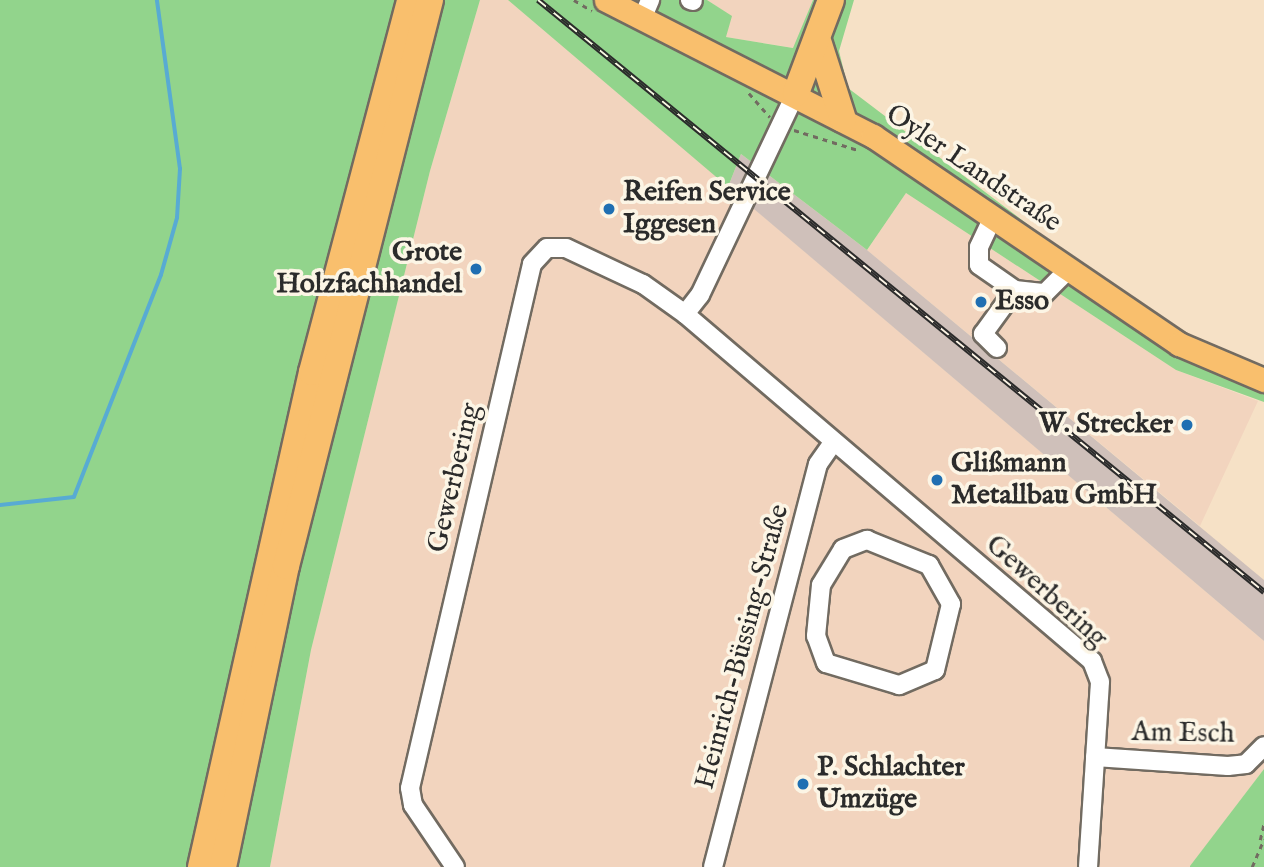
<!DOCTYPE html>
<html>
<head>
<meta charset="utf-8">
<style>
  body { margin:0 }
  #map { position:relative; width:1264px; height:867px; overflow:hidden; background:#f6e1c6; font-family:"IM FELL English",serif }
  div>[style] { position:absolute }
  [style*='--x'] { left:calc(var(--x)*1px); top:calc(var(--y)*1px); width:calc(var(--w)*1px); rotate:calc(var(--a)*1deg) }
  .built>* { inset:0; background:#f2d4be }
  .industrial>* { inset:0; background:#cfc0ba }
  .green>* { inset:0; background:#92d48c }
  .stream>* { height:3.5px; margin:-1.75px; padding:0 1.75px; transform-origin:1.75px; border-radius:1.75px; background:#58abd3 }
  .path>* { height:2.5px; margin-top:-1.25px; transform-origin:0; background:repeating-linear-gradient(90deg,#726b61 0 5px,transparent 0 10px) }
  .roads { filter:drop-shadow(2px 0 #726b61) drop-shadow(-2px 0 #726b61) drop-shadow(0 2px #726b61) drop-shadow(0 -2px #726b61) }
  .minor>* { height:18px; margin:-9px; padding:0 9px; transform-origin:9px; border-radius:9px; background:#fff }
  .major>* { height:23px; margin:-11.5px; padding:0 11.5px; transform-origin:11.5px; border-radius:11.5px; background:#f9bf6d }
  .highway>* { height:26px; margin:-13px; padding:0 13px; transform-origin:13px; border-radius:13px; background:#f9bf6d }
  .rail>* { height:6px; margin-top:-3px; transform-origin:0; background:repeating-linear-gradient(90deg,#fcf5e5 0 10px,#2b2b2b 0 20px); box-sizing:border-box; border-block:2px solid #2b2b2b }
  .dots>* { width:19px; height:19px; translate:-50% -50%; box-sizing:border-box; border:4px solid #fcf5e5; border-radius:50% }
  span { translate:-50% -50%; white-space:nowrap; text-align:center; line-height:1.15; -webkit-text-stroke:7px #fcf5e5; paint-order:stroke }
  .street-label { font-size:28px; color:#2b2b2b }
  .poi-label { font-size:28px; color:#2b2b2b; font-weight:700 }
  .left { translate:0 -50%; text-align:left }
  .right { translate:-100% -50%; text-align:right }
</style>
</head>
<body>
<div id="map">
  <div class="built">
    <div style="clip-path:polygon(480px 0,508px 0,1264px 641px,1264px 769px,1190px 867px,270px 867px,311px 650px,430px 171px)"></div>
    <div style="clip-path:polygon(707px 0,813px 0,794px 48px,726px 37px,731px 16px)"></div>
    <div style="clip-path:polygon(906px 193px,1176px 370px,1258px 401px,1200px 526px,867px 250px)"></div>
  </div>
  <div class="industrial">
    <div style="clip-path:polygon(741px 154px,867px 250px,1264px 580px,1264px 641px,728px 187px)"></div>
  </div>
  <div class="green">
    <div style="clip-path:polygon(0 0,480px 0,430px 171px,311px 650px,270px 867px,0 867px)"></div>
    <div style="clip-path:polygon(508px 0,707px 0,732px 16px,726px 37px,793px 48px,813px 0,854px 0,839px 51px,848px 88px,1085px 268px,1202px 344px,1264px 366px,1264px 402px,1176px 370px,906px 193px,867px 250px,741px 154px,728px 187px)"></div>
    <div style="clip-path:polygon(1264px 769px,1264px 867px,1190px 867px,1190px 866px)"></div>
  </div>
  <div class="stream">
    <div style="--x:0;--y:505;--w:74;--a:-6.2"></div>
    <div style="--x:74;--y:497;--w:238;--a:-68.6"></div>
    <div style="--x:161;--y:275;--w:59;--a:-74.3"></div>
    <div style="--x:177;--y:218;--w:49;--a:-86.5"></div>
    <div style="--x:180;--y:169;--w:171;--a:-97.8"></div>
  </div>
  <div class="path">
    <div style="--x:574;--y:0;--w:21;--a:31"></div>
    <div style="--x:749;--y:93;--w:32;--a:49"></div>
    <div style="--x:794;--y:130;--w:67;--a:17.4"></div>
    <div style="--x:1260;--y:840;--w:17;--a:-77"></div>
    <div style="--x:1252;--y:867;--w:30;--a:-67"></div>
  </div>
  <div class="roads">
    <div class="minor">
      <div style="--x:690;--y:0;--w:3;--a:18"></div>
      <div style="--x:642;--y:19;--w:21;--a:-67"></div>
      <div style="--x:993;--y:217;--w:33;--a:115"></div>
      <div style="--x:979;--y:247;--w:18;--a:90"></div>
      <div style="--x:979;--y:265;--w:44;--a:34.8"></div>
      <div style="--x:1015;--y:290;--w:30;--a:6"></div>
      <div style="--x:1045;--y:293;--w:33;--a:-45"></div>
      <div style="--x:685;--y:314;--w:24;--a:-52"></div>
      <div style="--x:700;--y:295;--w:224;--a:-64.6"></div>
      <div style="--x:997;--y:348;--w:20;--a:-135"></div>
      <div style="--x:983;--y:334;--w:54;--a:-54"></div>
      <div style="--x:867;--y:540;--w:67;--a:22"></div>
      <div style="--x:929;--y:565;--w:45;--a:60.6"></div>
      <div style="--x:951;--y:604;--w:68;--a:103.6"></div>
      <div style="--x:935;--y:670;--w:39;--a:157"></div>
      <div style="--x:899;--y:685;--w:76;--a:-163.2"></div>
      <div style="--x:826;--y:663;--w:29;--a:-110"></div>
      <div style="--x:816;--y:636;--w:51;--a:-84.4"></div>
      <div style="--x:821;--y:585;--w:42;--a:-58.6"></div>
      <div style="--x:843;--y:549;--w:26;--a:-21"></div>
      <div style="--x:1095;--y:757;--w:133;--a:3.9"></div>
      <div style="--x:1228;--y:766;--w:18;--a:-6"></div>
      <div style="--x:1246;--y:764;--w:25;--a:-45"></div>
      <div style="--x:455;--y:867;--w:75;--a:-124.1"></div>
      <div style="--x:413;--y:805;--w:17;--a:-100"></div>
      <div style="--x:410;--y:788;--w:538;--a:-76.89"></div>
      <div style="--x:532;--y:264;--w:22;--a:-47"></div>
      <div style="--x:547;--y:248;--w:19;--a:0"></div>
      <div style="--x:566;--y:248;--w:85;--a:25.1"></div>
      <div style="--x:643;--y:284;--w:52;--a:35.5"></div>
      <div style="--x:685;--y:314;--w:535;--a:40.45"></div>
      <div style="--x:1092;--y:661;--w:22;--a:69"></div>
      <div style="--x:1100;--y:682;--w:185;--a:93.7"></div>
      <div style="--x:713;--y:867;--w:416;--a:-75.4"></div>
      <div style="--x:818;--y:464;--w:24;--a:-55"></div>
    </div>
    <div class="major">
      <div style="--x:606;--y:0;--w:300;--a:27"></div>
      <div style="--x:873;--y:136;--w:370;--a:34.2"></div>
      <div style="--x:1179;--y:344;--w:92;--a:23"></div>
    </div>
    <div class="highway">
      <div style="--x:819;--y:44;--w:79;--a:72.3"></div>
      <div style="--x:796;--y:93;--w:99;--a:-69.4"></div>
      <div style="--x:201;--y:867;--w:507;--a:-77.36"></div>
      <div style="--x:312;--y:372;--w:385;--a:-75.2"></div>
      <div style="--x:223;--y:867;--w:308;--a:-78.2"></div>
      <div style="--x:286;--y:566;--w:584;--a:-75.73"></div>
    </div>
  </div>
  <div class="rail">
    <div style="--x:538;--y:0;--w:937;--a:39.19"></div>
  </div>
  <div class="dots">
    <div style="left:609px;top:209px;background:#1f6fb2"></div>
    <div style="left:476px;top:269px;background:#1f6fb2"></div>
    <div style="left:981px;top:302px;background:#1f6fb2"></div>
    <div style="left:1187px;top:425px;background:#1f6fb2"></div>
    <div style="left:937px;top:480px;background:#1f6fb2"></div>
    <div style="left:803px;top:784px;background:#1f6fb2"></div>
  </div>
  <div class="street-label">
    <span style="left:973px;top:169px;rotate:34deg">Oyler Landstraße</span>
    <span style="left:455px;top:478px;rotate:-77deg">Gewerbering</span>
    <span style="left:1046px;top:592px;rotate:42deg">Gewerbering</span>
    <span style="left:743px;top:647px;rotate:-75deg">Heinrich-Büssing-Straße</span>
    <span style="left:1183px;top:734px;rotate:1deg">Am Esch</span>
  </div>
  <div class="poi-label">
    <span class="left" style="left:623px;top:209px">Reifen Service<br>Iggesen</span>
    <span class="right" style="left:462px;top:269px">Grote<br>Holzfachhandel</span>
    <span class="left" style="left:995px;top:302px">Esso</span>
    <span class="right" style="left:1173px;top:425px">W. Strecker</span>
    <span class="left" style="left:951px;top:480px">Glißmann<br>Metallbau GmbH</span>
    <span class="left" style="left:817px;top:784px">P. Schlachter<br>Umzüge</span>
  </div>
</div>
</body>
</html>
